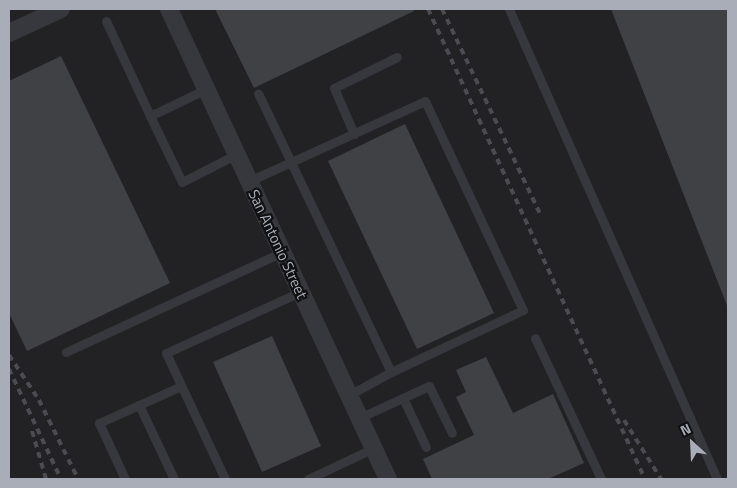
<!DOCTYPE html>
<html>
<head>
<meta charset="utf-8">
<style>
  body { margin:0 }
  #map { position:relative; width:737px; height:488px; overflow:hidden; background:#161618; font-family:"Titillium Web",sans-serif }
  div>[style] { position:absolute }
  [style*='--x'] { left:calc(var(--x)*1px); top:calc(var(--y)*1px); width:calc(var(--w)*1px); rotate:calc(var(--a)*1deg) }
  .built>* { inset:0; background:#222225 }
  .building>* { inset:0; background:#404145 }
  .service>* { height:9px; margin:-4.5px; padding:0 4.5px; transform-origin:4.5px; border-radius:4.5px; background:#37383d }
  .minor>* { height:18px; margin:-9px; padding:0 9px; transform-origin:9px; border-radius:9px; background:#37383d }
  .rail>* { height:4px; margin-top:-2px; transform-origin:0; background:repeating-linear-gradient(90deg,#4a4c52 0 6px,transparent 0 11px) }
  span { translate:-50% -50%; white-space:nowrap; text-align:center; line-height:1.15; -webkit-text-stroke:4.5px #111113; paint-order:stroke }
  .street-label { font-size:15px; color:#a8adb8 }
  .frame { position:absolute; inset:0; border:10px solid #a8adb8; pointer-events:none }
  .north { position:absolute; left:667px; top:418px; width:50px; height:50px; -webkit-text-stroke:4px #111113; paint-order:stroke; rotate:335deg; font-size:14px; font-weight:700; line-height:20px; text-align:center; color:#a8adb8 }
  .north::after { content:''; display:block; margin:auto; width:18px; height:22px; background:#a8adb8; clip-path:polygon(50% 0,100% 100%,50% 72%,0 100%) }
</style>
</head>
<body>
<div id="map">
  <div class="built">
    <div style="clip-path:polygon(9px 9px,728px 9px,728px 479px,9px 479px)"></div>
  </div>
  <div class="building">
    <div style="clip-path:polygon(215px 9px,413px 9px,414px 11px,254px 88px)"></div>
    <div style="clip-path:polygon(611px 9px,728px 9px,728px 308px)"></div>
    <div style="clip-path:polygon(61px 56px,170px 283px,27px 351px,9px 313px,9px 81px)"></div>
    <div style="clip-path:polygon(405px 124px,494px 313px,417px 349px,328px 161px)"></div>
    <div style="clip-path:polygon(272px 336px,321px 446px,262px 472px,213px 362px)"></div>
    <div style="clip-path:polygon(486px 357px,513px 413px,553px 394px,584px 463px,548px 479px,432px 479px,423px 459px,474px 435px,456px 397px,466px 392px,456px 370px)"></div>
  </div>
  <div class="service">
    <div style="--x:509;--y:9;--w:514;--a:66.13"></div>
    <div style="--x:106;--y:21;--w:105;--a:65.1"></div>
    <div style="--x:150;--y:116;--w:62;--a:-25.7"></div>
    <div style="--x:150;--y:116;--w:73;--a:64.1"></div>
    <div style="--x:182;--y:182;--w:62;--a:-27"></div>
    <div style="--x:354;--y:134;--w:50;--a:-113.5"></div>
    <div style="--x:334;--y:88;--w:70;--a:-26.2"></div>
    <div style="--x:249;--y:181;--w:46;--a:-24.3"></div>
    <div style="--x:291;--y:162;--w:76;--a:-115.6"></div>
    <div style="--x:535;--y:338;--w:156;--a:64.9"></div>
    <div style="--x:66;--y:352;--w:238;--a:-24.8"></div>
    <div style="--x:349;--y:395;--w:48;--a:-28.7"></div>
    <div style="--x:391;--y:372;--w:233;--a:-115.5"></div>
    <div style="--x:291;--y:162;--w:147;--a:-24.5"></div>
    <div style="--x:425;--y:101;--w:231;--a:64.9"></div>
    <div style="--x:523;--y:310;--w:146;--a:154.8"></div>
    <div style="--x:403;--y:398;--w:54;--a:64.9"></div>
    <div style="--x:359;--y:418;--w:77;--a:-24.6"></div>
    <div style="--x:429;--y:386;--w:52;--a:63.9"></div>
    <div style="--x:125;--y:479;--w:62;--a:-114.9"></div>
    <div style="--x:99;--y:423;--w:44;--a:-24.2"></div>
    <div style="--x:174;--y:479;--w:82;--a:-115.3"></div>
    <div style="--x:139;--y:405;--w:46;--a:-24.3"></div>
    <div style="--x:225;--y:479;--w:139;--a:-115.1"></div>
    <div style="--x:166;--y:353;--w:147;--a:-24.5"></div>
    <div style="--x:308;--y:479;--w:73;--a:-25.2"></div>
  </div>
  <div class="minor">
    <div style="--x:169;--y:9;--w:519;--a:65.02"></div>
    <div style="--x:9;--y:33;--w:57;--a:-24.8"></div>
  </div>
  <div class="rail">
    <div style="--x:428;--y:9;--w:518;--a:65.22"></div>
    <div style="--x:442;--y:9;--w:229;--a:64.4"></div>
    <div style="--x:9;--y:355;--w:54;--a:56.3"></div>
    <div style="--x:39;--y:400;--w:88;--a:63.7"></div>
    <div style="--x:9;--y:369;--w:122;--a:64.7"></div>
    <div style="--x:624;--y:420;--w:70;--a:57.9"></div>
    <div style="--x:32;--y:431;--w:50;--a:73.7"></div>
  </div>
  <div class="street-label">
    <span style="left:278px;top:244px;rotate:65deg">San Antonio Street</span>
  </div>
  <div class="frame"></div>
  <div class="north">N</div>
</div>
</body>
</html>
